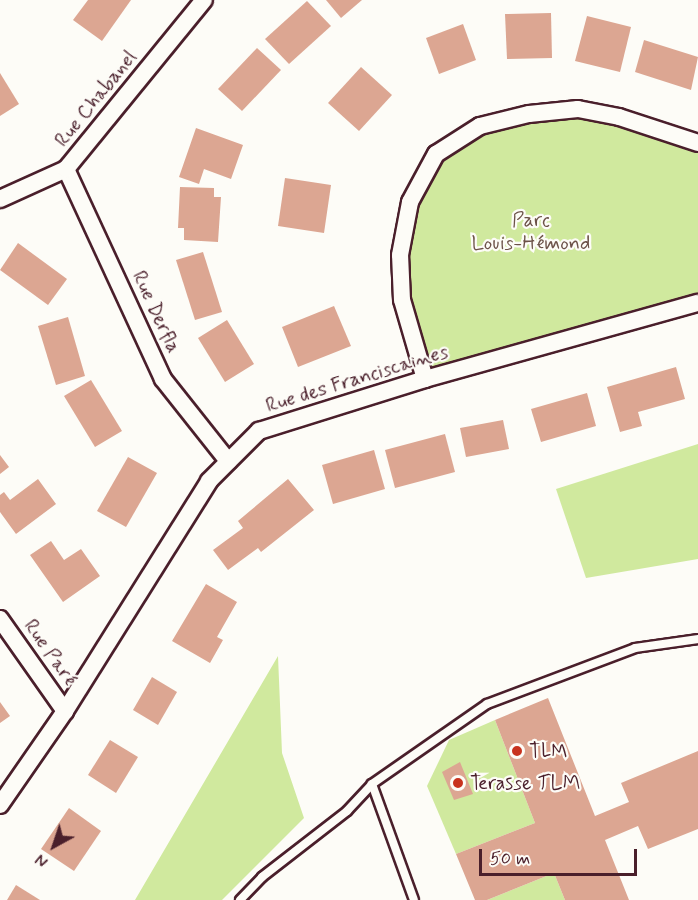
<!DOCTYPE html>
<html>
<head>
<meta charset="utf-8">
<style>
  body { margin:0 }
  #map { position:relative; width:698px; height:900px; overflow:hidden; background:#fdfcf7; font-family:Mynerve,sans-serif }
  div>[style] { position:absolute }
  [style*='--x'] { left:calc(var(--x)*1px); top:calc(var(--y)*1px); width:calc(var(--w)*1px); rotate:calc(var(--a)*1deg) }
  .green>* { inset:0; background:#d0e99e }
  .building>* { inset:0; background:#dca692 }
  .roads { filter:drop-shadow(2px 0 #4a1f2b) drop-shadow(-2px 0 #4a1f2b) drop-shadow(0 2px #4a1f2b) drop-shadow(0 -2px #4a1f2b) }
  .service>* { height:8px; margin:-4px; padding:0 4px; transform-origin:4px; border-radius:4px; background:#fdfcf7 }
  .minor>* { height:16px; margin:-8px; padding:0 8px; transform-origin:8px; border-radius:8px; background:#fdfcf7 }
  .dots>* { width:16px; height:16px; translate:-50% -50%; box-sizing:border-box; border:3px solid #fdfcf7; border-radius:50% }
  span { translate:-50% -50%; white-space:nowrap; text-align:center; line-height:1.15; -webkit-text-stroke:4.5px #fdfcf7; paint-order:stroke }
  .street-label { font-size:20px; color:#4a1f2b }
  .park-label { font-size:20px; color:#6c5248 }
  .poi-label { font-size:20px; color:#4a1f2b }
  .left { translate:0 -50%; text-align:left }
  .north { position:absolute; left:24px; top:816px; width:60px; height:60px; -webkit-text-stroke:4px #fdfcf7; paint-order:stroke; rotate:220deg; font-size:16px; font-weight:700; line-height:24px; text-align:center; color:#4a1f2b }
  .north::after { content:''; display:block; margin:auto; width:21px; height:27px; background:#4a1f2b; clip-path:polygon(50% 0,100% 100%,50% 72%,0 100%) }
  .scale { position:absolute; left:479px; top:849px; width:158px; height:27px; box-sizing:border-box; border:3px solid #4a1f2b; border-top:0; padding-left:8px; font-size:18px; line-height:21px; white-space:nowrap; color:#4a1f2b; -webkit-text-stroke:4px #fdfcf7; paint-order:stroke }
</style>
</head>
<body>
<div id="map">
  <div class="green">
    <div style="clip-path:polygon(578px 109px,698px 143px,698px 303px,425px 379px,400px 255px,436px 154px,480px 126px)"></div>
    <div style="clip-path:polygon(698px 444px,698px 559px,586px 578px,556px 489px)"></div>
    <div style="clip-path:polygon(278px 656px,282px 753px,304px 818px,222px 900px,135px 900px)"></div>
    <div style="clip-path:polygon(495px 720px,535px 823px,456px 854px,427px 786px,449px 740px)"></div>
    <div style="clip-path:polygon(554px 873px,565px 900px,487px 900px)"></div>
  </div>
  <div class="building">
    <div style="clip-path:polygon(88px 0,131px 0,102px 41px,73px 20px)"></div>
    <div style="clip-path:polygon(326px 0,362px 0,341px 18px)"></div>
    <div style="clip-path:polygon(307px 1px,331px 26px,289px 64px,265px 39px)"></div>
    <div style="clip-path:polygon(551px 13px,552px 58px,507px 59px,505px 14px)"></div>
    <div style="clip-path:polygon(587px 16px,631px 27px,620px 72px,575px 61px)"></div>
    <div style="clip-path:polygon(463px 24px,476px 60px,439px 74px,426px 38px)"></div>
    <div style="clip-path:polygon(644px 40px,698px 57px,691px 90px,635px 72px)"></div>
    <div style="clip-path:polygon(257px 48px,281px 70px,242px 111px,218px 89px)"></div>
    <div style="clip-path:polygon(361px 67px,392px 95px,359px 131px,328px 103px)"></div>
    <div style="clip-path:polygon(0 73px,19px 104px,0 116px)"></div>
    <div style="clip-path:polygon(196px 128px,243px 145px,231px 179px,204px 169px,199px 184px,179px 177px)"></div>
    <div style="clip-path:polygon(285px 178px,331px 185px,324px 233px,278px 226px)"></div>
    <div style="clip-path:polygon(180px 187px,214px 188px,214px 197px,221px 197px,218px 242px,184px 240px,184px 228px,178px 228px)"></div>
    <div style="clip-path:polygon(18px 243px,67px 279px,48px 305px,0 270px)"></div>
    <div style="clip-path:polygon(203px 252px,222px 312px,195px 320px,176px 260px)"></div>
    <div style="clip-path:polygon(334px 306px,351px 346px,298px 367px,282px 327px)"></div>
    <div style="clip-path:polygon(68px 317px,85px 376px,56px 385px,38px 326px)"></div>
    <div style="clip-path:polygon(227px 320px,254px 364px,225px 382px,198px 338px)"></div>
    <div style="clip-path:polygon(676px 367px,685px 399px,638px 412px,642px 426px,620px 432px,607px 387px)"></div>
    <div style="clip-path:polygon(91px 380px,122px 431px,95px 447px,64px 396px)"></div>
    <div style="clip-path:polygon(587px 393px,596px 426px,541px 442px,531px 409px)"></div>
    <div style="clip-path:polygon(503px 420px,509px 449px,466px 457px,460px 428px)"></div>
    <div style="clip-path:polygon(445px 434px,455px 472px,395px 488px,385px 450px)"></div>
    <div style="clip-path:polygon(374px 450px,385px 489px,333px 504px,322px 465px)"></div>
    <div style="clip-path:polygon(0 455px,9px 467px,0 474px)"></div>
    <div style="clip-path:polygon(128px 457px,157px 473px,126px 527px,97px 511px)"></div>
    <div style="clip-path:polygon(38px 479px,56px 504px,16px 534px,0 512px,0 495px,4px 492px,10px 500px)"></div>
    <div style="clip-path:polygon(288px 479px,314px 510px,261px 552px,258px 548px,228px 570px,213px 550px,243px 528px,238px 521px)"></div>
    <div style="clip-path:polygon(51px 541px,64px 560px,81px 549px,100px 576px,63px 602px,30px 555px)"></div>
    <div style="clip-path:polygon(206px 584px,237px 602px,217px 637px,223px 640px,210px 663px,172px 641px)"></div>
    <div style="clip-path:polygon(152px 677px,177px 692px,158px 725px,133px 710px)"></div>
    <div style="clip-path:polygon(548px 698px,595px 816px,629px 802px,621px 783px,698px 751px,698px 829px,648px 849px,638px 826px,605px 840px,629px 900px,565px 900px,554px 873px,487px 900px,475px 900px,456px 854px,535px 823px,495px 720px)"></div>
    <div style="clip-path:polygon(0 702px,10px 716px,0 723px)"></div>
    <div style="clip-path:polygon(110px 740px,138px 757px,116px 793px,88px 775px)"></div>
    <div style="clip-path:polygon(460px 762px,473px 794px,454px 800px,442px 772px)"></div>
    <div style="clip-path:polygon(69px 808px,101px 831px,74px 871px,41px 849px)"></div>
    <div style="clip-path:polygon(16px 885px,40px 900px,7px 900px)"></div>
  </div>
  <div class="roads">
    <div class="service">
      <div style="--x:372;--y:784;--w:123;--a:70.1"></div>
      <div style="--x:240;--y:900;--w:32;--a:-46"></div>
      <div style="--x:262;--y:877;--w:108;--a:-37.8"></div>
      <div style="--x:347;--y:811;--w:37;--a:-47"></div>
      <div style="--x:372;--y:784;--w:140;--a:-34.8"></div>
      <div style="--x:487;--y:704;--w:158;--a:-20.7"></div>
      <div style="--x:635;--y:648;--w:64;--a:-8.1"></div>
    </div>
    <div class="minor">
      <div style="--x:66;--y:169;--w:231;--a:65.2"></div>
      <div style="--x:163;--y:379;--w:105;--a:51.6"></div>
      <div style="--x:0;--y:199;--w:72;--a:-24.4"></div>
      <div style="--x:66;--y:169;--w:218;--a:-50.8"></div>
      <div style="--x:425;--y:379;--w:82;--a:-106.2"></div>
      <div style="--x:402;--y:300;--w:45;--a:-92.5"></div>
      <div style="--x:400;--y:255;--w:54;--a:-79.3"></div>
      <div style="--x:410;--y:202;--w:55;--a:-61.6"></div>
      <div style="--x:436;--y:154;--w:52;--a:-32.5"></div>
      <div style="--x:480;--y:126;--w:50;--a:-13.8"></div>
      <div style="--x:529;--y:114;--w:49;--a:-5.8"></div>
      <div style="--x:578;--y:109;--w:42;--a:11"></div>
      <div style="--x:619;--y:117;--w:83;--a:18.2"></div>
      <div style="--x:0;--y:619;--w:113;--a:54.8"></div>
      <div style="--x:0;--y:805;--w:114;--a:-55.3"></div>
      <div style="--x:65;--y:711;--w:271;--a:-57.9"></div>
      <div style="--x:209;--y:481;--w:71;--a:-45"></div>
      <div style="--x:259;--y:431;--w:174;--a:-17.4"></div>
      <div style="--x:425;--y:379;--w:283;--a:-15.6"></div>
    </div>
  </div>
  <div class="dots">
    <div style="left:517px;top:751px;background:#c8321e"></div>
    <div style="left:458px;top:783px;background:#c8321e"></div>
  </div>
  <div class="street-label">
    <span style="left:96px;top:99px;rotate:-51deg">Rue Chabanel</span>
    <span style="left:156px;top:312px;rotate:65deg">Rue Derfla</span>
    <span style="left:357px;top:379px;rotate:-17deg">Rue des Franciscaines</span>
    <span style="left:50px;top:653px;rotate:55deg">Rue Paré</span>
  </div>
  <div class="park-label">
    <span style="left:531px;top:232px">Parc<br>Louis-Hémond</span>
  </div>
  <div class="poi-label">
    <span class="left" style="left:529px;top:751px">TLM</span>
    <span class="left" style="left:470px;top:783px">Terasse TLM</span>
  </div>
  <div class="north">N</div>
  <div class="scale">50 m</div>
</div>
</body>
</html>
